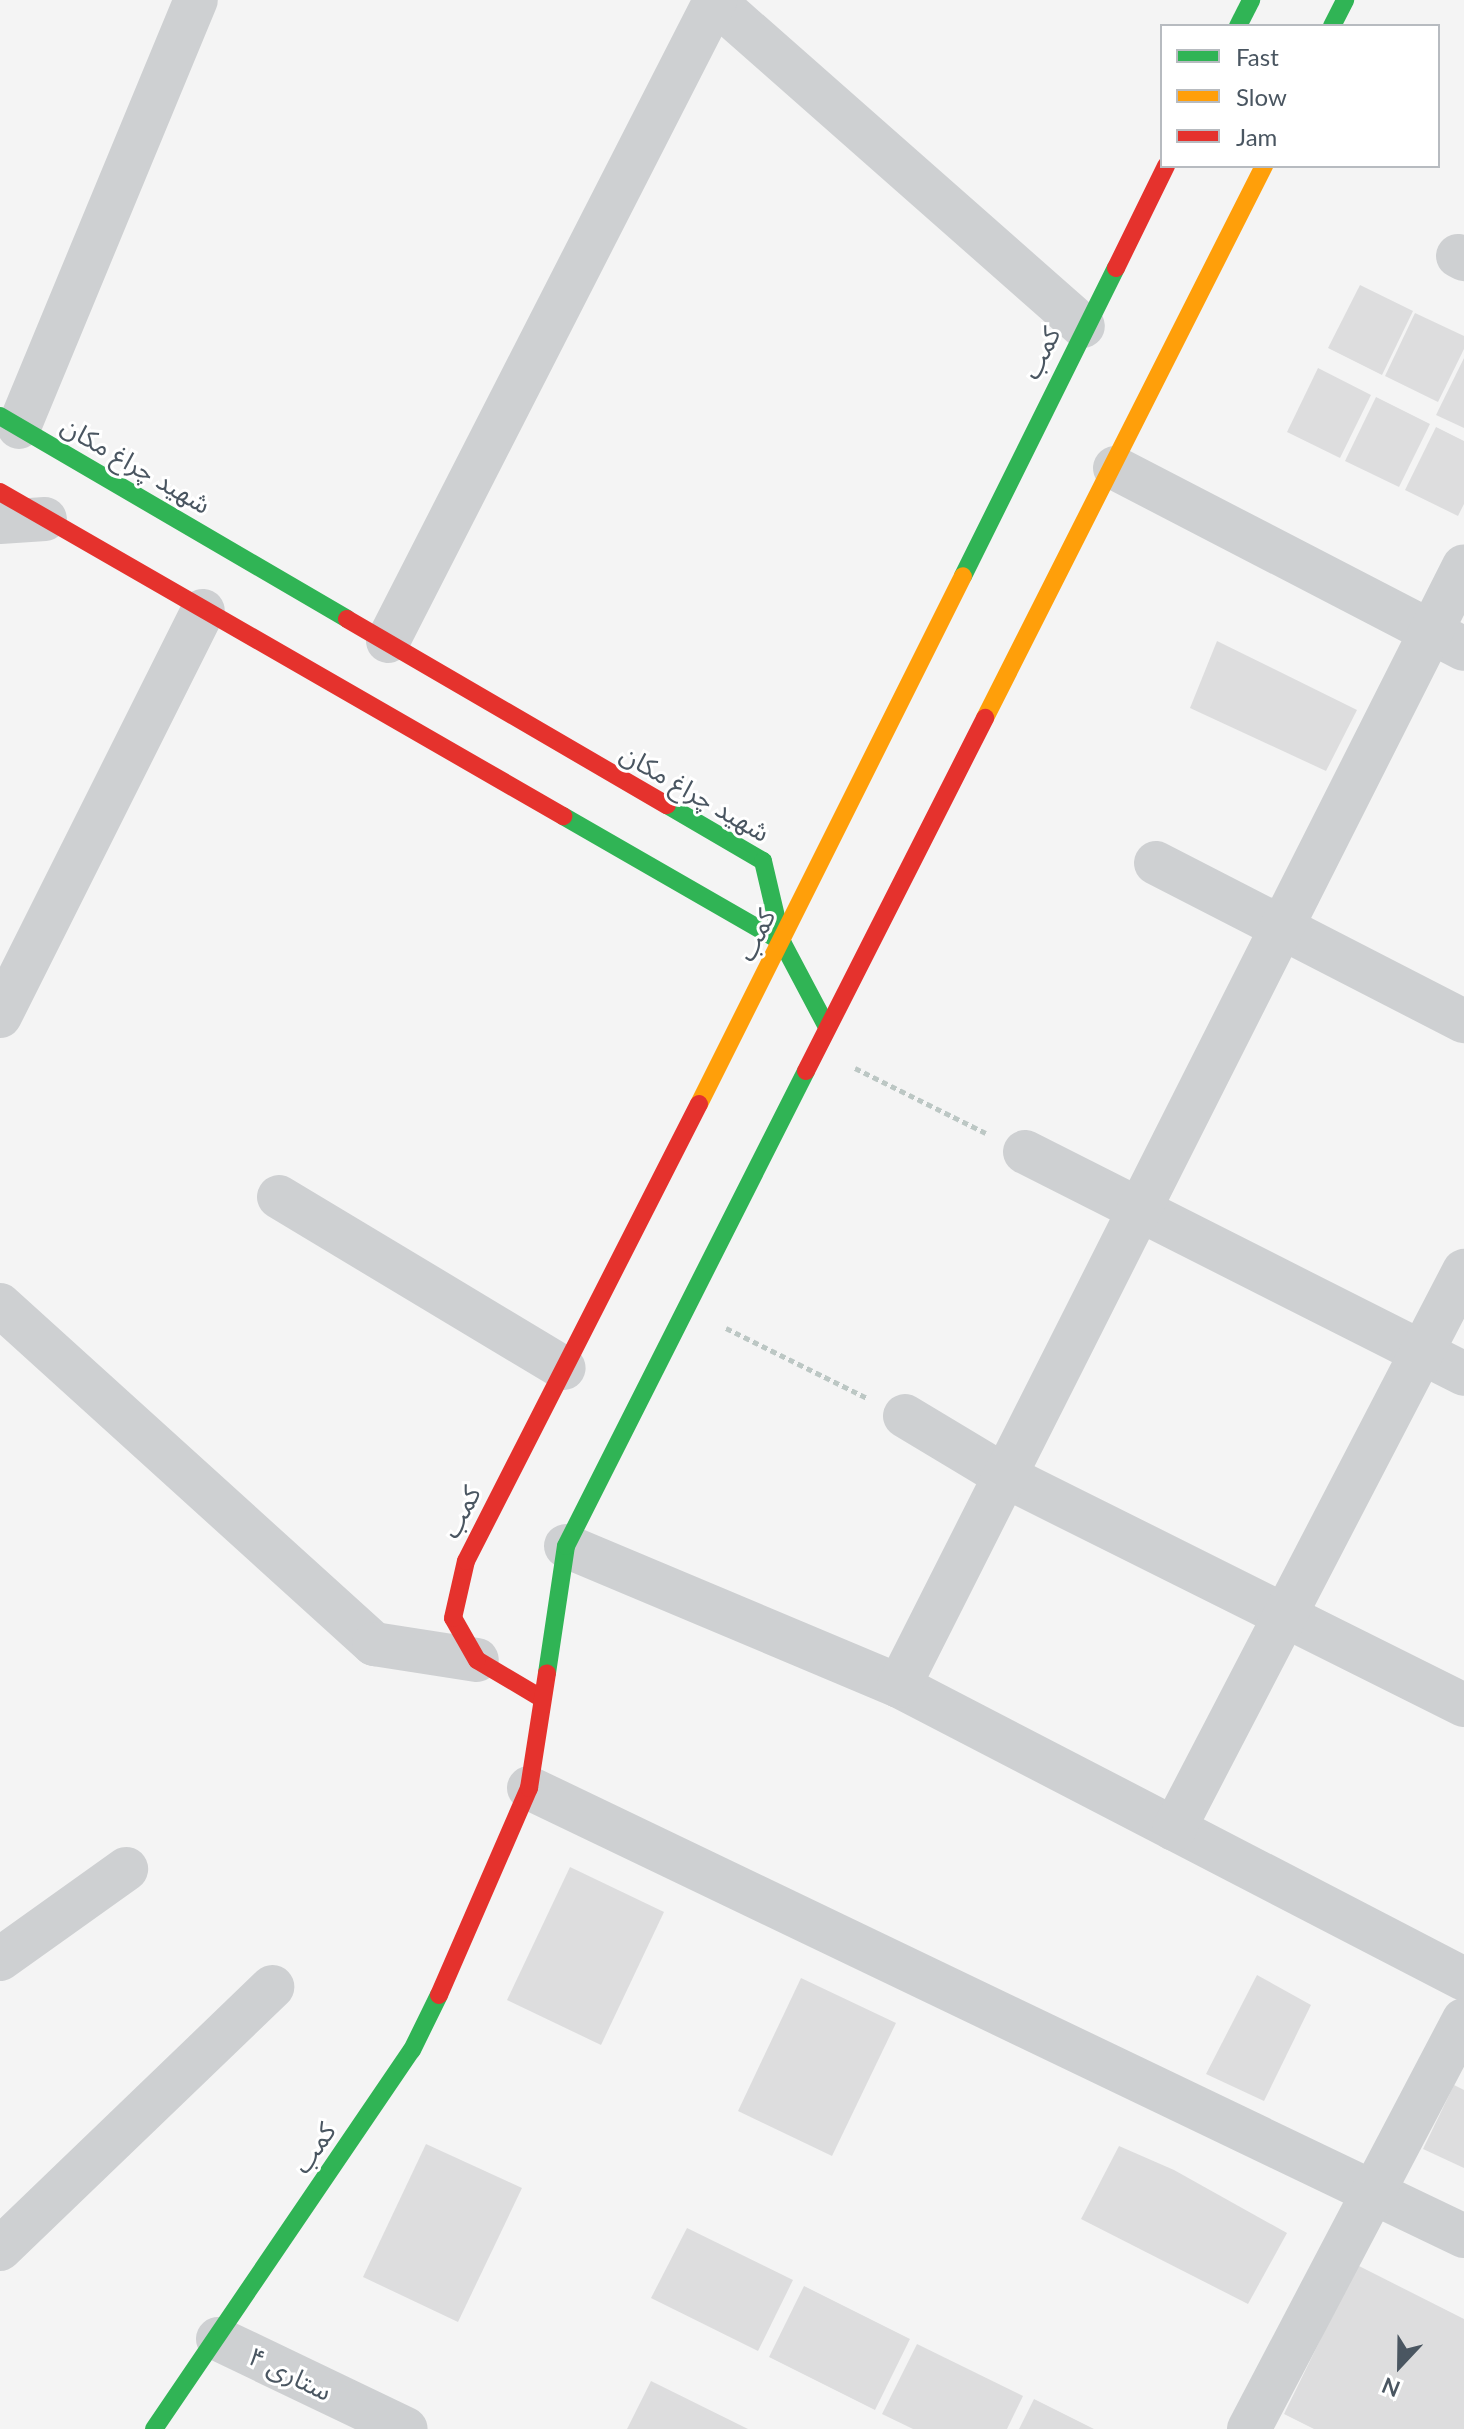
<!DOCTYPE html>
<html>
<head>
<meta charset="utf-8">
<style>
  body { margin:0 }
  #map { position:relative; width:1464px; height:2429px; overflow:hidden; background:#f4f4f4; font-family:Lato,"Noto Sans Arabic",sans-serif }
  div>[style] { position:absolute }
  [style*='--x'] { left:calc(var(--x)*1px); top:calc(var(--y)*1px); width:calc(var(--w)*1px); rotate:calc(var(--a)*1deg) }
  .building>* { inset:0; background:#ddddde }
  .path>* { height:5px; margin-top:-2.5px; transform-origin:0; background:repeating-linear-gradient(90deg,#bcc7c4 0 6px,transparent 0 10px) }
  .street>* { height:44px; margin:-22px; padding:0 22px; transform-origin:22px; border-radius:22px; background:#ced0d2 }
  .fast>* { height:18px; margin:-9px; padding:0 9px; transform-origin:9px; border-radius:9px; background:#30b455 }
  .slow>* { height:18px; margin:-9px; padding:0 9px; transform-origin:9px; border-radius:9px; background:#ff9f0a }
  .jam>* { height:18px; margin:-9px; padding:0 9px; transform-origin:9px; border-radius:9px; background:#e5322d }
  span { translate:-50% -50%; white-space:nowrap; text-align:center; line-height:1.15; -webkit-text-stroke:6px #fff; paint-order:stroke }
  .street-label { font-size:26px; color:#4a5661 }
  .legend { position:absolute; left:1160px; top:24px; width:280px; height:144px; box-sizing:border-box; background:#fff; border:2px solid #b7bbc0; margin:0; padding:10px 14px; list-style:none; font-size:24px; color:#4a5661 }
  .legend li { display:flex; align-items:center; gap:16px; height:40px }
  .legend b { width:40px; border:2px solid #b7bbc0 }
  .north { position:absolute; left:1360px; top:2325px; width:80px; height:80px; -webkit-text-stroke:6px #fff; paint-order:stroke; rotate:202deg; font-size:22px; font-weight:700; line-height:32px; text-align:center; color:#4a5661 }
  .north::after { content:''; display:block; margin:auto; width:28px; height:36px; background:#4a5661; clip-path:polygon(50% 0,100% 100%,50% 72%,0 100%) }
</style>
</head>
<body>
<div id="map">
  <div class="building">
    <div style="clip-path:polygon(1360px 285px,1413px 311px,1382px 375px,1328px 348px)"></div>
    <div style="clip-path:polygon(1415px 313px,1464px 336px,1464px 349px,1438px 402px,1385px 376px)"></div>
    <div style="clip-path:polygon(1464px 358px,1464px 428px,1436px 415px)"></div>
    <div style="clip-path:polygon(1318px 368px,1371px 395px,1340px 458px,1287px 432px)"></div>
    <div style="clip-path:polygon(1376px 397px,1430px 424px,1399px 487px,1345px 461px)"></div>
    <div style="clip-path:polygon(1436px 427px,1464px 441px,1464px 504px,1458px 516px,1405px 490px)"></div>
    <div style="clip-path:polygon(1217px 641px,1357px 710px,1326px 771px,1190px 708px)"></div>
    <div style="clip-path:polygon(570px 1867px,664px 1912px,601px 2045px,507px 2000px)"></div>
    <div style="clip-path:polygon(1257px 1975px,1311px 2005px,1264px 2101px,1206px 2074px)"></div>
    <div style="clip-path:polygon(801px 1978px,896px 2023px,832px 2156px,738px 2111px)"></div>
    <div style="clip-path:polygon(1454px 2085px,1464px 2090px,1464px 2168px,1423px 2149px)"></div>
    <div style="clip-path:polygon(426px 2144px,522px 2188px,458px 2322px,363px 2277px)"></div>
    <div style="clip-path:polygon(1119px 2146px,1174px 2170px,1287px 2233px,1248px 2304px,1081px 2219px)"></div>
    <div style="clip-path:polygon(687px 2228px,793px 2280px,758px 2351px,651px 2298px)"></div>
    <div style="clip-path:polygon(1357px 2265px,1464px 2319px,1464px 2429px,1314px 2429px,1284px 2414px)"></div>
    <div style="clip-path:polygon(804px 2286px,910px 2339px,875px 2410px,769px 2357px)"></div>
    <div style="clip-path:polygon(917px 2344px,1023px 2396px,1007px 2429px,913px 2429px,882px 2414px)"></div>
    <div style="clip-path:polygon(651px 2381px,748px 2429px,627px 2429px)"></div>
    <div style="clip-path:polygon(1034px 2399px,1094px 2429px,1019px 2429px)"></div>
  </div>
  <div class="path">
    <div style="--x:855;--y:1068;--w:146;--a:26.4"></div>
    <div style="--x:726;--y:1328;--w:157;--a:26.4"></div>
  </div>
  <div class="street">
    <div style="--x:713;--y:0;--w:493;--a:41.4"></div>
    <div style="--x:1458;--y:256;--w:7;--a:27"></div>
    <div style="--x:19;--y:427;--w:462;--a:-67.5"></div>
    <div style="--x:1115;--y:468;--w:393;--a:27.4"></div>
    <div style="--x:0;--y:522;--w:45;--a:-3.8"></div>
    <div style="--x:388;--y:641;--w:719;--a:-62.94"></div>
    <div style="--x:1156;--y:863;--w:346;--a:27.2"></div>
    <div style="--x:0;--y:1016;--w:453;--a:-63.4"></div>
    <div style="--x:1025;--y:1152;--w:492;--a:26.8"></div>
    <div style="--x:279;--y:1197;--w:332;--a:31"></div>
    <div style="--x:0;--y:1305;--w:505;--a:42.19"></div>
    <div style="--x:374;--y:1644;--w:104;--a:8.8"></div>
    <div style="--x:905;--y:1416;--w:117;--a:31"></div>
    <div style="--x:1005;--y:1476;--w:513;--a:26.52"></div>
    <div style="--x:566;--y:1546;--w:361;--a:22.8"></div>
    <div style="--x:899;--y:1686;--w:636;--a:27.41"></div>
    <div style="--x:899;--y:1686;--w:1254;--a:-63.23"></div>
    <div style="--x:529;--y:1788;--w:1037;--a:25.6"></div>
    <div style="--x:1174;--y:1829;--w:629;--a:-62.54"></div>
    <div style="--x:0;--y:1959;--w:155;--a:-35.5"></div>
    <div style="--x:0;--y:2249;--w:378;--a:-43.9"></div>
    <div style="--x:218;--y:2339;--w:208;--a:25.6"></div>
    <div style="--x:1249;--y:2429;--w:462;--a:-62.3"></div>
  </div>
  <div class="fast">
    <div style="--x:1238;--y:26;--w:29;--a:-63"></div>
    <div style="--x:1332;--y:26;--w:29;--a:-63"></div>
    <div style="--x:0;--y:416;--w:402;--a:30.3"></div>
    <div style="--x:963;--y:576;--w:344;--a:-63.6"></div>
    <div style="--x:667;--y:805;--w:111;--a:30.3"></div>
    <div style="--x:763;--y:861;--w:83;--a:76.8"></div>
    <div style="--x:782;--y:942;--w:96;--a:62.1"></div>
    <div style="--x:563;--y:816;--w:253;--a:29.9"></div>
    <div style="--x:547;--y:1673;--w:128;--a:-81.5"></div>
    <div style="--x:566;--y:1546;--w:532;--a:-63.19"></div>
    <div style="--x:154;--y:2429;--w:458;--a:-55.8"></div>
    <div style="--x:412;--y:2050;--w:61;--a:-63.9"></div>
  </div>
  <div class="slow">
    <div style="--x:985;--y:718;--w:619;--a:-63.19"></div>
    <div style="--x:699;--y:1104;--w:590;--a:-63.43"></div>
  </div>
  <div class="jam">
    <div style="--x:1116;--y:268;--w:114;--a:-63.9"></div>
    <div style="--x:0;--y:492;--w:650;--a:29.92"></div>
    <div style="--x:347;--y:619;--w:370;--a:30.2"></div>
    <div style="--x:806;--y:1071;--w:396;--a:-63.1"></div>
    <div style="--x:541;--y:1698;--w:74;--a:-149.3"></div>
    <div style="--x:477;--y:1660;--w:48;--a:-119.7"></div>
    <div style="--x:453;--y:1618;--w:58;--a:-77.2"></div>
    <div style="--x:466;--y:1561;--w:513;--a:-62.99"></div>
    <div style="--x:439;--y:1995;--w:226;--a:-66.5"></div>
    <div style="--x:529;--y:1788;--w:116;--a:-81.1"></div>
  </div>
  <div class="street-label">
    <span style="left:1041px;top:353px;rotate:-64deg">کمب</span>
    <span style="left:136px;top:465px;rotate:30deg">شهید چراغ مکان</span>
    <span style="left:695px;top:793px;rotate:30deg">شهید چراغ مکان</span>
    <span style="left:756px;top:935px;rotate:-64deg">کمب</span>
    <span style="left:461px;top:1512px;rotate:-63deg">کمب</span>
    <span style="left:314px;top:2148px;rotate:-56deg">کمب</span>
    <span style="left:290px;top:2374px;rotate:26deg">ستاری ۴</span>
  </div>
  <ul class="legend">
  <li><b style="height:10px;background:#30b455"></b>Fast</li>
  <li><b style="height:10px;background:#ff9f0a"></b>Slow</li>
  <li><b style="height:10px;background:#e5322d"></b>Jam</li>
  </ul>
  <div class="north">N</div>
</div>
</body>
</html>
